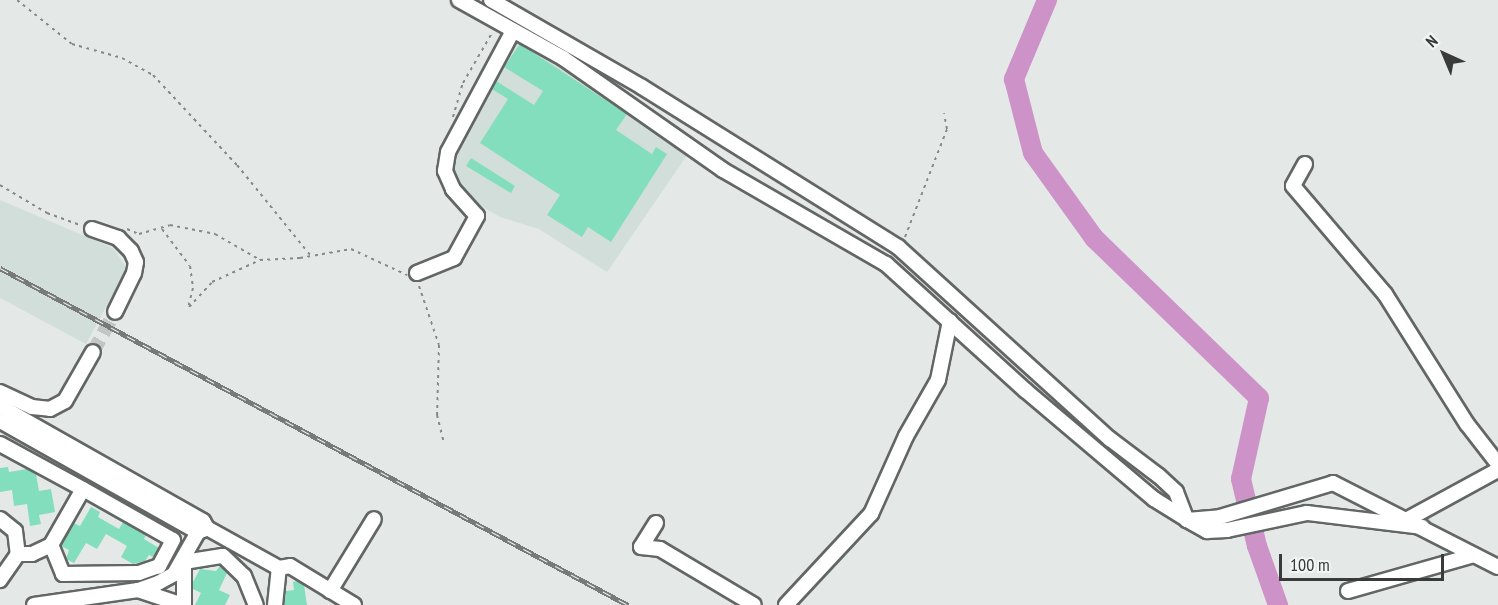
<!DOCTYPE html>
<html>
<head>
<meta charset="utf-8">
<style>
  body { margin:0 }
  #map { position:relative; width:1498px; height:605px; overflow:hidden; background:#e4e9e7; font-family:"PT Sans Narrow",sans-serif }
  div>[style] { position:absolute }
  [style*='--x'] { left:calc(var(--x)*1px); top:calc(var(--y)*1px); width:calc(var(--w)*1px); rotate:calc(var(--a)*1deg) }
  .built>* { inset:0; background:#d2ded9 }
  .river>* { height:20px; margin:-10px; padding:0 10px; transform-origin:10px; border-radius:10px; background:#cd92c7 }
  .building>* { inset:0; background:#83debd }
  .minor-tunnel>* { height:14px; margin-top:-7px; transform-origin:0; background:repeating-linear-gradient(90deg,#c2c6c4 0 14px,transparent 0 21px) }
  .path>* { height:2px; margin-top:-1px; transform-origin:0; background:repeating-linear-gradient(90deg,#868988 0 3px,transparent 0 7.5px) }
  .roads { filter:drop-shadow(2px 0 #626664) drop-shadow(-2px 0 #626664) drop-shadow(0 2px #626664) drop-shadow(0 -2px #626664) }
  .minor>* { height:14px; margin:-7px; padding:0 7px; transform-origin:7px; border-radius:7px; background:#fff }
  .rail>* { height:5px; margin-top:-2.5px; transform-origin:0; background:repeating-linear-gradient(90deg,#f2f6f4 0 9px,#777a79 0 18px); box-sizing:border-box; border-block:2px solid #777a79 }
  span { translate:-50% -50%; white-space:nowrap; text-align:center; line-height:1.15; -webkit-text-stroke:5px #f2f6f4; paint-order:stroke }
  .north { position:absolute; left:1414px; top:24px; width:60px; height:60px; -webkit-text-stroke:4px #f2f6f4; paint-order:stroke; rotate:316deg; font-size:16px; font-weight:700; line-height:24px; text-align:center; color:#393b3a }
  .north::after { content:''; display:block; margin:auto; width:21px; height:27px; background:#393b3a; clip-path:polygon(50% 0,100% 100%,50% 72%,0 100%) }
  .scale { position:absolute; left:1279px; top:554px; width:165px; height:27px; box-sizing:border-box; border:3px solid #393b3a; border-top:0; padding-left:8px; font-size:18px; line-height:21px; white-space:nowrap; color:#393b3a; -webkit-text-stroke:4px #f2f6f4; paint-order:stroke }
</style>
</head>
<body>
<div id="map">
  <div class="built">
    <div style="clip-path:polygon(514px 37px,551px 57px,688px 154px,607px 272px,539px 229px,500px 217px,458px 192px,448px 157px)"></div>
    <div style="clip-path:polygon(0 200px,113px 248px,127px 268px,86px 344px,0 298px)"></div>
  </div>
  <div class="river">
    <div style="--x:1047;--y:0;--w:86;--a:112.7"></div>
    <div style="--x:1014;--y:79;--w:76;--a:75.6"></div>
    <div style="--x:1033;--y:153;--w:105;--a:54.3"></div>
    <div style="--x:1094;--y:238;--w:230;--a:44.1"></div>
    <div style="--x:1259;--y:398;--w:83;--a:102.5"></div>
    <div style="--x:1241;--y:479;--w:69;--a:76.6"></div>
    <div style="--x:1257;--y:546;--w:63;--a:70.4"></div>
  </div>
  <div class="building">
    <div style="clip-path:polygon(520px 44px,627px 114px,616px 130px,652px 154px,656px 147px,667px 154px,611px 242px,588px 227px,582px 237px,547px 215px,560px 195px,480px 143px,508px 99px,492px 89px,496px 81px,534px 105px,543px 91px,504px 67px)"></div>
    <div style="clip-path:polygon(471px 158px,515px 186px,511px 193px,466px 166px)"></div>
    <div style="clip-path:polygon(8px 467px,9px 472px,27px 469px,36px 474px,39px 491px,51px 489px,55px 512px,39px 515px,41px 524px,30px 526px,27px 504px,14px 506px,12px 490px,0 492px,0 468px)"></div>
    <div style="clip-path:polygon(91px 507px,100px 512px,98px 517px,119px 529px,123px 522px,146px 535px,144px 539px,159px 548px,153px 557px,149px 555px,145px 561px,133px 564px,121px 557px,127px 546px,106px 534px,97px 549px,86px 543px,74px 563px,66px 559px,69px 550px,61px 546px,74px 523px,80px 526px)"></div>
    <div style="clip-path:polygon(220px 566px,227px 573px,219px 590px,230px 595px,225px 605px,195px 605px,201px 593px,193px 589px,193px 582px,200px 569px,216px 571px)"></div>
    <div style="clip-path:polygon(297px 581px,304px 585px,307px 605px,284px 605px,286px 591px,294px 590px,293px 582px)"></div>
  </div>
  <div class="minor-tunnel">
    <div style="--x:93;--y:352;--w:46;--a:-61.2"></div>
  </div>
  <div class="path">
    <div style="--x:17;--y:0;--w:70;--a:38.7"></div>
    <div style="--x:72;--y:44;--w:52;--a:15.6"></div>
    <div style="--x:122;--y:58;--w:35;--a:29"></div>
    <div style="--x:153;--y:75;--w:123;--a:47"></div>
    <div style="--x:237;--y:165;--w:117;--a:50.9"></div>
    <div style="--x:453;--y:117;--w:35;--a:-74"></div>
    <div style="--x:463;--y:83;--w:58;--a:-59.9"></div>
    <div style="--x:0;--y:185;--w:55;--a:30.8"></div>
    <div style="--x:47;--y:213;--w:35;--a:20"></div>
    <div style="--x:127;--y:229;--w:13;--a:23"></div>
    <div style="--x:139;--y:234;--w:32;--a:-16"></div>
    <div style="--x:170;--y:225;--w:46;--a:11.3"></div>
    <div style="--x:215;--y:234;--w:52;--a:30"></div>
    <div style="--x:260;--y:260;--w:40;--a:-2.9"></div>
    <div style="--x:300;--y:258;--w:52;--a:-10"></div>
    <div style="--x:351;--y:249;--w:62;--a:24.9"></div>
    <div style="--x:162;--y:229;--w:46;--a:52.9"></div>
    <div style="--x:190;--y:266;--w:22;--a:82"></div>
    <div style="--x:193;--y:288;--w:21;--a:104"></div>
    <div style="--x:905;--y:237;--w:116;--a:-68.7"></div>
    <div style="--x:947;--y:129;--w:16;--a:-101"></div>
    <div style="--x:419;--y:286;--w:62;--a:71.3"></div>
    <div style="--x:439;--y:345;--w:70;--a:91.6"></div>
    <div style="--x:437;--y:415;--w:29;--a:76"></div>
    <div style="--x:189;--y:307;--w:34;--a:-47"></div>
    <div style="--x:212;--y:282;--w:53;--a:-24.6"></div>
  </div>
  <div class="roads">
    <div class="minor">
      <div style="--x:459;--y:0;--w:119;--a:29.1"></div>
      <div style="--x:563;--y:58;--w:195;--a:35"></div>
      <div style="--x:723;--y:170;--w:188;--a:30"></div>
      <div style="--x:886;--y:264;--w:188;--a:42.2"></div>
      <div style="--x:1025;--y:390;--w:169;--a:40.2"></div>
      <div style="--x:1154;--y:499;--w:39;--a:32"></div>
      <div style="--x:1187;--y:520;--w:23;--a:29"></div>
      <div style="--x:1207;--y:531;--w:20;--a:-3"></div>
      <div style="--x:1227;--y:530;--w:82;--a:-12"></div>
      <div style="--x:1307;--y:513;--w:116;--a:6.9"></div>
      <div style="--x:491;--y:0;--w:174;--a:29.9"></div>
      <div style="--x:642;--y:87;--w:302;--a:32"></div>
      <div style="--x:898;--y:247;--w:286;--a:42.2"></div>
      <div style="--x:1110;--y:439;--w:61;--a:37.1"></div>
      <div style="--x:1159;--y:476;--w:23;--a:43"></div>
      <div style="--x:1176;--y:492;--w:30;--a:69"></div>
      <div style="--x:1305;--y:164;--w:25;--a:119"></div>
      <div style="--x:1293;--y:186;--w:142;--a:49.6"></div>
      <div style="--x:1385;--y:294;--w:154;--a:57.8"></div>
      <div style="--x:1467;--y:424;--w:51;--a:52.2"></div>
      <div style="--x:92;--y:229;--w:28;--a:19"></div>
      <div style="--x:118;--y:238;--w:18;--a:45"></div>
      <div style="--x:131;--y:251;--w:12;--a:66"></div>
      <div style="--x:136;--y:262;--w:11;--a:100"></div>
      <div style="--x:134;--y:273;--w:43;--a:116"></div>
      <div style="--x:417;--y:273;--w:40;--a:-22"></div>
      <div style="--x:454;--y:258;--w:48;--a:-61.3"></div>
      <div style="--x:477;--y:216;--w:36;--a:-132"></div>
      <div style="--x:453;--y:189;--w:20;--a:-114"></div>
      <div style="--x:445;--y:171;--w:19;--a:-81"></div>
      <div style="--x:448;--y:152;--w:137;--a:-61.8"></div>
      <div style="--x:0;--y:392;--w:35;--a:25"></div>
      <div style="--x:32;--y:407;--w:18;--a:6"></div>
      <div style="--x:50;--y:409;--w:17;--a:-28"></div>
      <div style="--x:65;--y:401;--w:56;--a:-60.3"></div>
      <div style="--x:0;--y:406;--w:233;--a:29.5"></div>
      <div style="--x:203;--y:521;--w:8;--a:60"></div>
      <div style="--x:207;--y:528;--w:82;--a:29.1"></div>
      <div style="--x:279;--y:568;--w:11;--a:-10"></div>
      <div style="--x:290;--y:566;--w:75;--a:31.4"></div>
      <div style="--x:0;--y:421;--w:227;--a:29.3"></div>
      <div style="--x:0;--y:444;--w:94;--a:28.5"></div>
      <div style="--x:0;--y:519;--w:19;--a:39"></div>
      <div style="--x:15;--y:531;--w:23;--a:83"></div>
      <div style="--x:18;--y:554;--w:32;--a:125"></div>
      <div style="--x:1408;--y:519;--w:102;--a:-28.6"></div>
      <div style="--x:1187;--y:520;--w:33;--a:-5"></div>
      <div style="--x:1220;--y:517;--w:118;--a:-16.7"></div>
      <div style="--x:1333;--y:483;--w:185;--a:27"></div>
      <div style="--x:656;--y:523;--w:28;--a:122"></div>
      <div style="--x:641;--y:547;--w:19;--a:6"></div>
      <div style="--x:660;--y:549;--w:109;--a:30.8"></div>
      <div style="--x:18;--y:554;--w:14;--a:0"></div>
      <div style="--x:32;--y:554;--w:21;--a:-25"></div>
      <div style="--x:51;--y:545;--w:64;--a:-60.3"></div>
      <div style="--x:83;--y:489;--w:103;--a:29.5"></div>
      <div style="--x:173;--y:540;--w:30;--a:118"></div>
      <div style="--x:159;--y:566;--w:21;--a:161"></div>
      <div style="--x:139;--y:573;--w:76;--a:179.2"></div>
      <div style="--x:63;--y:574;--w:31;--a:-112"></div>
      <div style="--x:138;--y:590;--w:47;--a:18.4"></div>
      <div style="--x:330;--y:591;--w:84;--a:-58.6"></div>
      <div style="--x:1348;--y:591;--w:131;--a:-15.9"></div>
      <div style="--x:34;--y:605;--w:105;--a:-8.2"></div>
      <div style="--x:138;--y:590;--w:21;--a:-19"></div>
      <div style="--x:158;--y:583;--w:18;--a:-29"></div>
      <div style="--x:174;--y:574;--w:48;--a:-60.3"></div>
      <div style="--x:198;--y:532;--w:9;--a:-21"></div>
      <div style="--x:184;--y:605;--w:43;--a:-90"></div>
      <div style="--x:184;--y:562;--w:39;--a:-9"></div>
      <div style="--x:223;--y:556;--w:29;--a:44"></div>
      <div style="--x:244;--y:576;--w:31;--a:68"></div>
      <div style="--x:275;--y:605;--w:37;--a:-84"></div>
      <div style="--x:786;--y:605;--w:125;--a:-47"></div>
      <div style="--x:871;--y:514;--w:85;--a:-65.8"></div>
      <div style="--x:906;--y:436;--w:64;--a:-60.3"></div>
      <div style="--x:938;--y:380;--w:60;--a:-78.5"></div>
    </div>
  </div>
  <div class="rail">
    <div style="--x:0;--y:268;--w:713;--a:28.22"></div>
  </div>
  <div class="north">N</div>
  <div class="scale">100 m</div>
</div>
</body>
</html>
